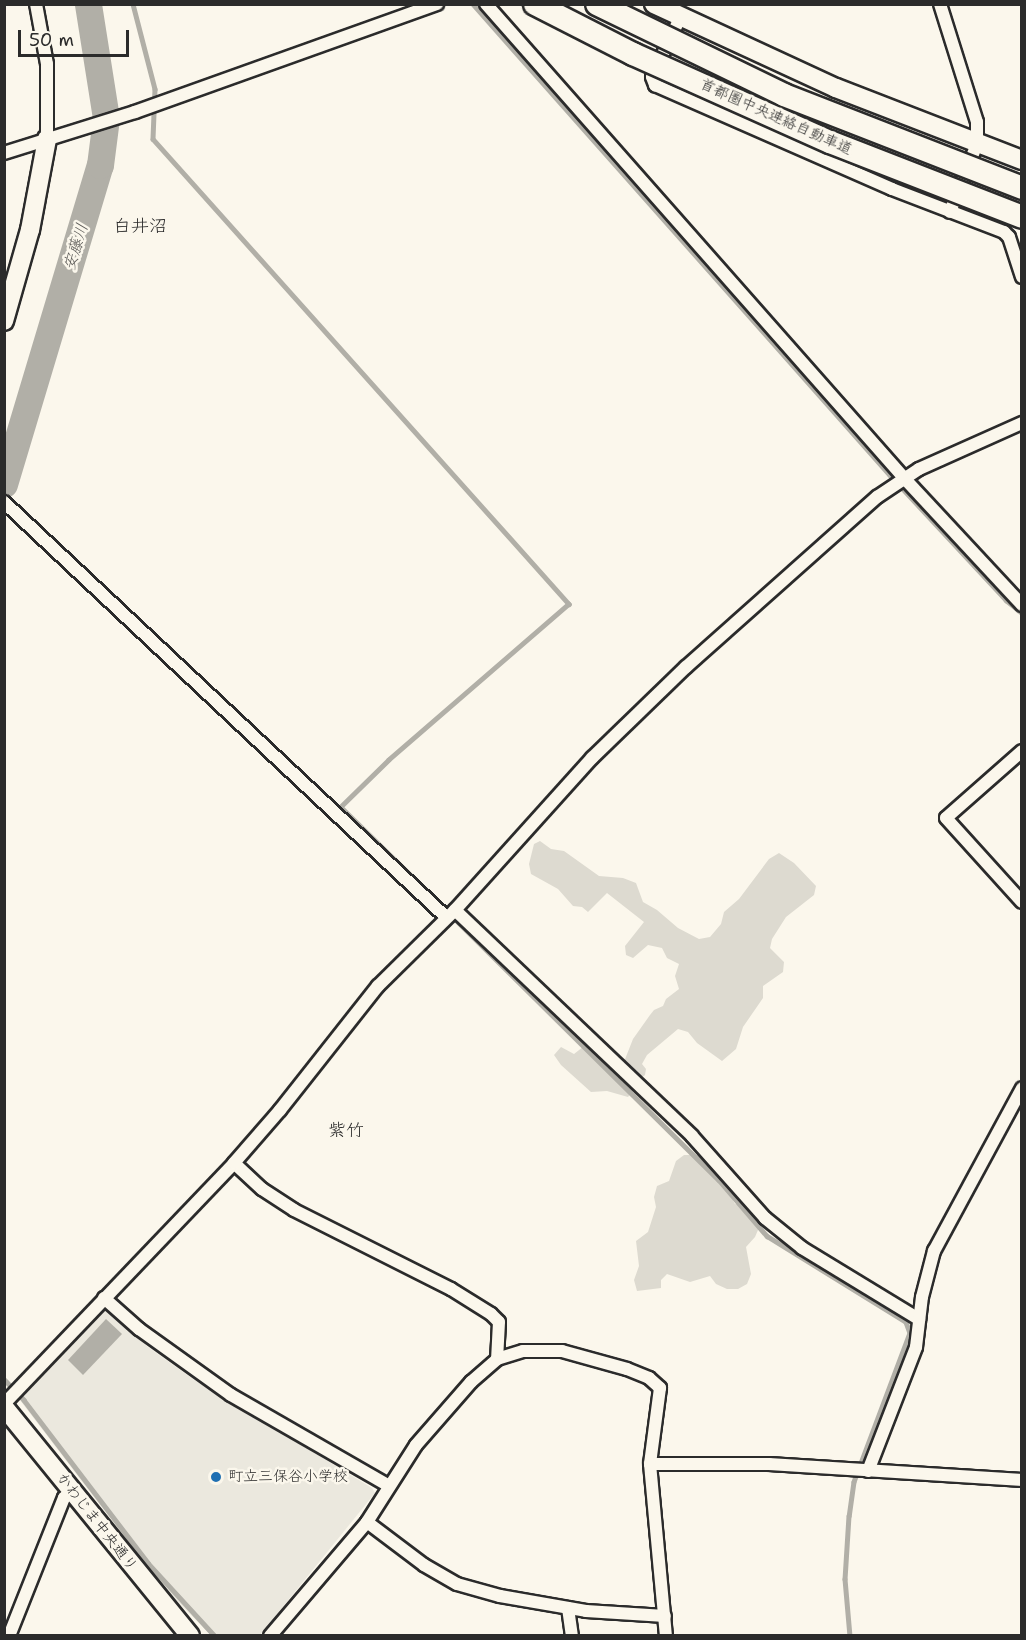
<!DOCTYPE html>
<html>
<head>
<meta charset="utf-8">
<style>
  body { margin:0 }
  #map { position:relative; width:1026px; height:1640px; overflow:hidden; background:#fbf7ec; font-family:"Shantell Sans","Klee One",sans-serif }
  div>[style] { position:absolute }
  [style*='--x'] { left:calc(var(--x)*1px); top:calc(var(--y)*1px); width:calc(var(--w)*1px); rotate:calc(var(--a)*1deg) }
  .built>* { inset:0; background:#ebe8de }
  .green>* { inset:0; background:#dddad0 }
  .water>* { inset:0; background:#b1afa7 }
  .stream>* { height:4.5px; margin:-2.25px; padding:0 2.25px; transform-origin:2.25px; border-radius:2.25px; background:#b1afa7 }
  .river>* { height:27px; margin:-13.5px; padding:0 13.5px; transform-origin:13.5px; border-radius:13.5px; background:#b1afa7 }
  .roads { filter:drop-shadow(2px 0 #2b2b2b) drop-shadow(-2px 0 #2b2b2b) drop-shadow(0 2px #2b2b2b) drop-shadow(0 -2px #2b2b2b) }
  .street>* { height:12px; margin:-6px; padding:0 6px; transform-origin:6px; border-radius:6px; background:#fbf7ec }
  .secondary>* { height:18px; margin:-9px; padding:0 9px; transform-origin:9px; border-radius:9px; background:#fbf7ec }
  .bridges { filter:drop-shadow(2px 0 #2b2b2b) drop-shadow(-2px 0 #2b2b2b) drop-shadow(0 2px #2b2b2b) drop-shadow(0 -2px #2b2b2b) }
  .highway-bridge>* { height:22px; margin:-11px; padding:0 11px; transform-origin:11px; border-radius:11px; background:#fbf7ec }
  .dots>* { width:16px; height:16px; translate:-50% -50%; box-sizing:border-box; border:3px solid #fbf7ec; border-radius:50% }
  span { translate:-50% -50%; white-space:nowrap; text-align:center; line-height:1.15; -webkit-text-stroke:5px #fbf7ec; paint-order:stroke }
  .street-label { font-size:15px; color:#2b2b2b }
  .poi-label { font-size:15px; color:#2b2b2b }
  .left { translate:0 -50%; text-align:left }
  .water-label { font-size:16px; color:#5a5956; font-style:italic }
  .quarter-label { font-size:18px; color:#2b2b2b }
  .frame { position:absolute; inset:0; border:6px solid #2b2b2b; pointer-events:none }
  .scale { position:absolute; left:18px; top:30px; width:111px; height:27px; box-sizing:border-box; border:3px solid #2b2b2b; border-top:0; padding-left:8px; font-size:18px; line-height:21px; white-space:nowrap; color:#2b2b2b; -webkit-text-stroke:4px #fbf7ec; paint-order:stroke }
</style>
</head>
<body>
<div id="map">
  <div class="built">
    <div style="clip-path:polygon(104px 1309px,148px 1347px,193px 1379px,372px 1488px,375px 1493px,260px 1635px,211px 1635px,178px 1602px,116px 1526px,19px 1399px)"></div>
  </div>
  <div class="green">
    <div style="clip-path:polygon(540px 841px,551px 849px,564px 851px,599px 876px,623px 878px,636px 883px,643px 902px,657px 910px,678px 928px,699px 939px,710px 937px,721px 924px,724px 912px,739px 899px,769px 859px,779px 853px,794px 863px,816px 886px,814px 895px,786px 917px,772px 939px,770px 948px,784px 962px,783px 972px,763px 986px,763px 998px,743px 1027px,736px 1049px,722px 1061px,697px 1043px,688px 1032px,678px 1029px,647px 1055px,642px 1064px,646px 1069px,645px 1075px,633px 1085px,633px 1091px,628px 1097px,607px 1091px,591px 1092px,561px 1065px,554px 1055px,561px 1047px,574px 1054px,588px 1043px,620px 1072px,633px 1039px,650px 1015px,654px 1010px,663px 1006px,666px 999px,679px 989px,675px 976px,679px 964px,667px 958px,662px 948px,648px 945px,633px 958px,626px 955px,625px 946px,644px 922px,607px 893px,588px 912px,582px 907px,573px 906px,558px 889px,531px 874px,529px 864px,534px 844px)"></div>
    <div style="clip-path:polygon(684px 1155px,699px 1155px,717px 1172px,735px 1204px,745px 1206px,761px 1223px,755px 1237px,746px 1247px,751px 1274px,747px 1284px,738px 1289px,727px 1289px,716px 1284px,710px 1276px,690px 1282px,667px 1274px,661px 1280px,661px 1288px,637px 1291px,634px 1280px,639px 1266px,636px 1241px,648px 1232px,656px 1207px,654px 1197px,657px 1186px,669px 1181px,676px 1161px)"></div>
  </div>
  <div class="water">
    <div style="clip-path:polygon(106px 1319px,122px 1334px,83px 1375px,68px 1360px)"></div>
  </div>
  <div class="stream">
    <div style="--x:133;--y:4;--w:88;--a:75.5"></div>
    <div style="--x:155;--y:89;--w:50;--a:92.3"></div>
    <div style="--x:153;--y:139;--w:624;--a:48.18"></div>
    <div style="--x:569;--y:604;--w:238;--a:139.1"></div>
    <div style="--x:389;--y:760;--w:67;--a:135.6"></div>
    <div style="--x:341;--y:807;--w:119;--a:44.3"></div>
    <div style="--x:473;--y:4;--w:629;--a:48.48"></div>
    <div style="--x:890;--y:475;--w:171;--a:47.1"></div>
    <div style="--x:1006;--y:600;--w:21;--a:39"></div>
    <div style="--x:451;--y:915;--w:377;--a:44.7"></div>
    <div style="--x:719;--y:1180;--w:74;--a:49.4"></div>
    <div style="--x:767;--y:1236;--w:163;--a:31.7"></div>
    <div style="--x:906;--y:1322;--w:12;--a:70"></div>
    <div style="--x:910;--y:1333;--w:159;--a:110.6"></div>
    <div style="--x:854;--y:1482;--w:34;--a:98"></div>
    <div style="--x:849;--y:1516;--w:63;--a:93.6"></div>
    <div style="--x:845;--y:1579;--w:57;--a:85"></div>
    <div style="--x:4;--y:1379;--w:29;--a:46"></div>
    <div style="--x:24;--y:1400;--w:205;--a:52.7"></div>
    <div style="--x:148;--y:1563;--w:99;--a:47.5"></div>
  </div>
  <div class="river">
    <div style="--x:4;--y:484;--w:333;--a:-73.3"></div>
    <div style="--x:100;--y:165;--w:47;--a:-82.7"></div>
    <div style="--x:106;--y:118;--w:115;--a:-99"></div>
  </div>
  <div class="roads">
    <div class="street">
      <div style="--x:36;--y:4;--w:61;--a:79.6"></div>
      <div style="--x:47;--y:64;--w:75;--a:90"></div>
      <div style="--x:486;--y:4;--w:633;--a:48.58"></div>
      <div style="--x:905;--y:479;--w:172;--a:47.1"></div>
      <div style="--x:940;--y:4;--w:124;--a:72.6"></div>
      <div style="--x:977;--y:122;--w:22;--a:90"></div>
      <div style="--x:977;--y:144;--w:73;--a:111.7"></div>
      <div style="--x:680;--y:18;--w:65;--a:115.4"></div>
      <div style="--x:652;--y:77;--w:9;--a:69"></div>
      <div style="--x:655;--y:85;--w:259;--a:23.7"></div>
      <div style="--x:892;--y:189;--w:120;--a:21"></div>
      <div style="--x:1004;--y:232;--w:7;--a:45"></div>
      <div style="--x:1009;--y:237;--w:42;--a:72"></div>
      <div style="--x:4;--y:153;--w:137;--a:-17.4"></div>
      <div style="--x:135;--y:112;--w:321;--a:-19.7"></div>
      <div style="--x:4;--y:502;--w:606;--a:43.2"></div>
      <div style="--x:1022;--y:751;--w:101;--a:138.6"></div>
      <div style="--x:946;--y:818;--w:113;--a:47.9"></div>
      <div style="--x:455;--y:910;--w:327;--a:43.6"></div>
      <div style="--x:692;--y:1136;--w:110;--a:48.3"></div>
      <div style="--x:765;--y:1218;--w:48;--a:39"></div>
      <div style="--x:802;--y:1248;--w:137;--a:31.3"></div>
      <div style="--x:234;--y:1163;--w:38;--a:43"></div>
      <div style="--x:262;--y:1189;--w:38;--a:33"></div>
      <div style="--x:294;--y:1210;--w:176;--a:26.7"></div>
      <div style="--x:451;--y:1289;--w:47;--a:32"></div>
      <div style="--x:491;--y:1314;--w:11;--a:45"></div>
      <div style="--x:499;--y:1322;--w:37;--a:93"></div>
      <div style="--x:104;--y:1298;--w:47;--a:41.5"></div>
      <div style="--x:139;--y:1329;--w:113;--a:35.7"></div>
      <div style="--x:231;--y:1395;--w:182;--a:29.9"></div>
      <div style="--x:4;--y:1404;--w:333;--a:-46.3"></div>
      <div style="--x:234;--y:1163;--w:70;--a:-49"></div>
      <div style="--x:280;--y:1110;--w:158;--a:-51.7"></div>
      <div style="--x:378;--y:986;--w:108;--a:-44.6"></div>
      <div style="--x:455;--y:910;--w:205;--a:-48"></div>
      <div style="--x:592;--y:758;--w:131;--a:-44.1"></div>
      <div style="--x:686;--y:667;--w:256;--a:-41.7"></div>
      <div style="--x:877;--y:497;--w:50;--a:-33.7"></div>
      <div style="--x:919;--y:469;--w:113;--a:-24.1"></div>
      <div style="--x:650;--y:1464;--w:119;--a:0"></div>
      <div style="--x:769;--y:1464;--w:254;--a:3.6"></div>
      <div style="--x:868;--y:1471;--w:133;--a:-68.8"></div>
      <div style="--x:916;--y:1347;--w:50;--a:-83.2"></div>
      <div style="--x:922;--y:1297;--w:48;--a:-75.4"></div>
      <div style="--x:934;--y:1251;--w:185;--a:-61.6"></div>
      <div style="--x:367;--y:1522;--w:71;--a:37"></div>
      <div style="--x:424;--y:1565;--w:38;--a:30"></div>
      <div style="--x:457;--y:1584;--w:45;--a:15.6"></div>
      <div style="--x:500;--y:1596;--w:87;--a:9.9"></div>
      <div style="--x:586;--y:1611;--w:79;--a:3.6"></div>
      <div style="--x:568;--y:1608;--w:28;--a:82"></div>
      <div style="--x:9;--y:1636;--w:149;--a:-68.3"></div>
      <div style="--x:64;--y:1498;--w:11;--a:-41"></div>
      <div style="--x:270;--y:1636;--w:150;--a:-49.6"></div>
      <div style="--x:367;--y:1522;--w:91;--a:-57.5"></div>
      <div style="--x:416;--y:1445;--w:84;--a:-48.9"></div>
      <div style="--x:471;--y:1382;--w:35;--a:-41"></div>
      <div style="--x:497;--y:1359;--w:27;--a:-17"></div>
      <div style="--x:523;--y:1351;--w:39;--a:0"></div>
      <div style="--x:562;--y:1351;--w:67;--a:15.5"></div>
      <div style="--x:627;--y:1369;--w:24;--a:22"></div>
      <div style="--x:649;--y:1378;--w:15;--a:42"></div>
      <div style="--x:660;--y:1388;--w:77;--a:97.5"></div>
      <div style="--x:650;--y:1464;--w:173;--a:84.7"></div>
    </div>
    <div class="secondary">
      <div style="--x:654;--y:4;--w:200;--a:24.8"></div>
      <div style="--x:836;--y:88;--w:199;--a:21.2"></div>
      <div style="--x:4;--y:321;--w:95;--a:-74.1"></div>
      <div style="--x:30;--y:230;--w:93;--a:-79.4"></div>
      <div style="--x:4;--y:1407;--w:295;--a:50.9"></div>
    </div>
  </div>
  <div class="bridges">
    <div class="highway-bridge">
      <div style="--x:535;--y:4;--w:110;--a:27"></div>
      <div style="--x:633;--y:54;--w:216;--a:24.1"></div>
      <div style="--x:830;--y:142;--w:206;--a:21.3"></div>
      <div style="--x:597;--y:4;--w:208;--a:25.9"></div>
      <div style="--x:784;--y:95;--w:256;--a:21.3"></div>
    </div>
  </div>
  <div class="dots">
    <div style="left:216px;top:1477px;background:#1f6fb2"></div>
  </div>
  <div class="street-label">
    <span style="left:776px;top:117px;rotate:24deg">首都圏中央連絡自動車道</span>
    <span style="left:97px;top:1522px;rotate:52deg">かわじま中央通り</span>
  </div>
  <div class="poi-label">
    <span class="left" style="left:228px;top:1477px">町立三保谷小学校</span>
  </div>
  <div class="water-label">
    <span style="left:76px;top:247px;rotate:-73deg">安藤川</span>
  </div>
  <div class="quarter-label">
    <span style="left:140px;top:226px">白井沼</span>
    <span style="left:346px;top:1130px">紫竹</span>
  </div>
  <div class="frame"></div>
  <div class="scale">50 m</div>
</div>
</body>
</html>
